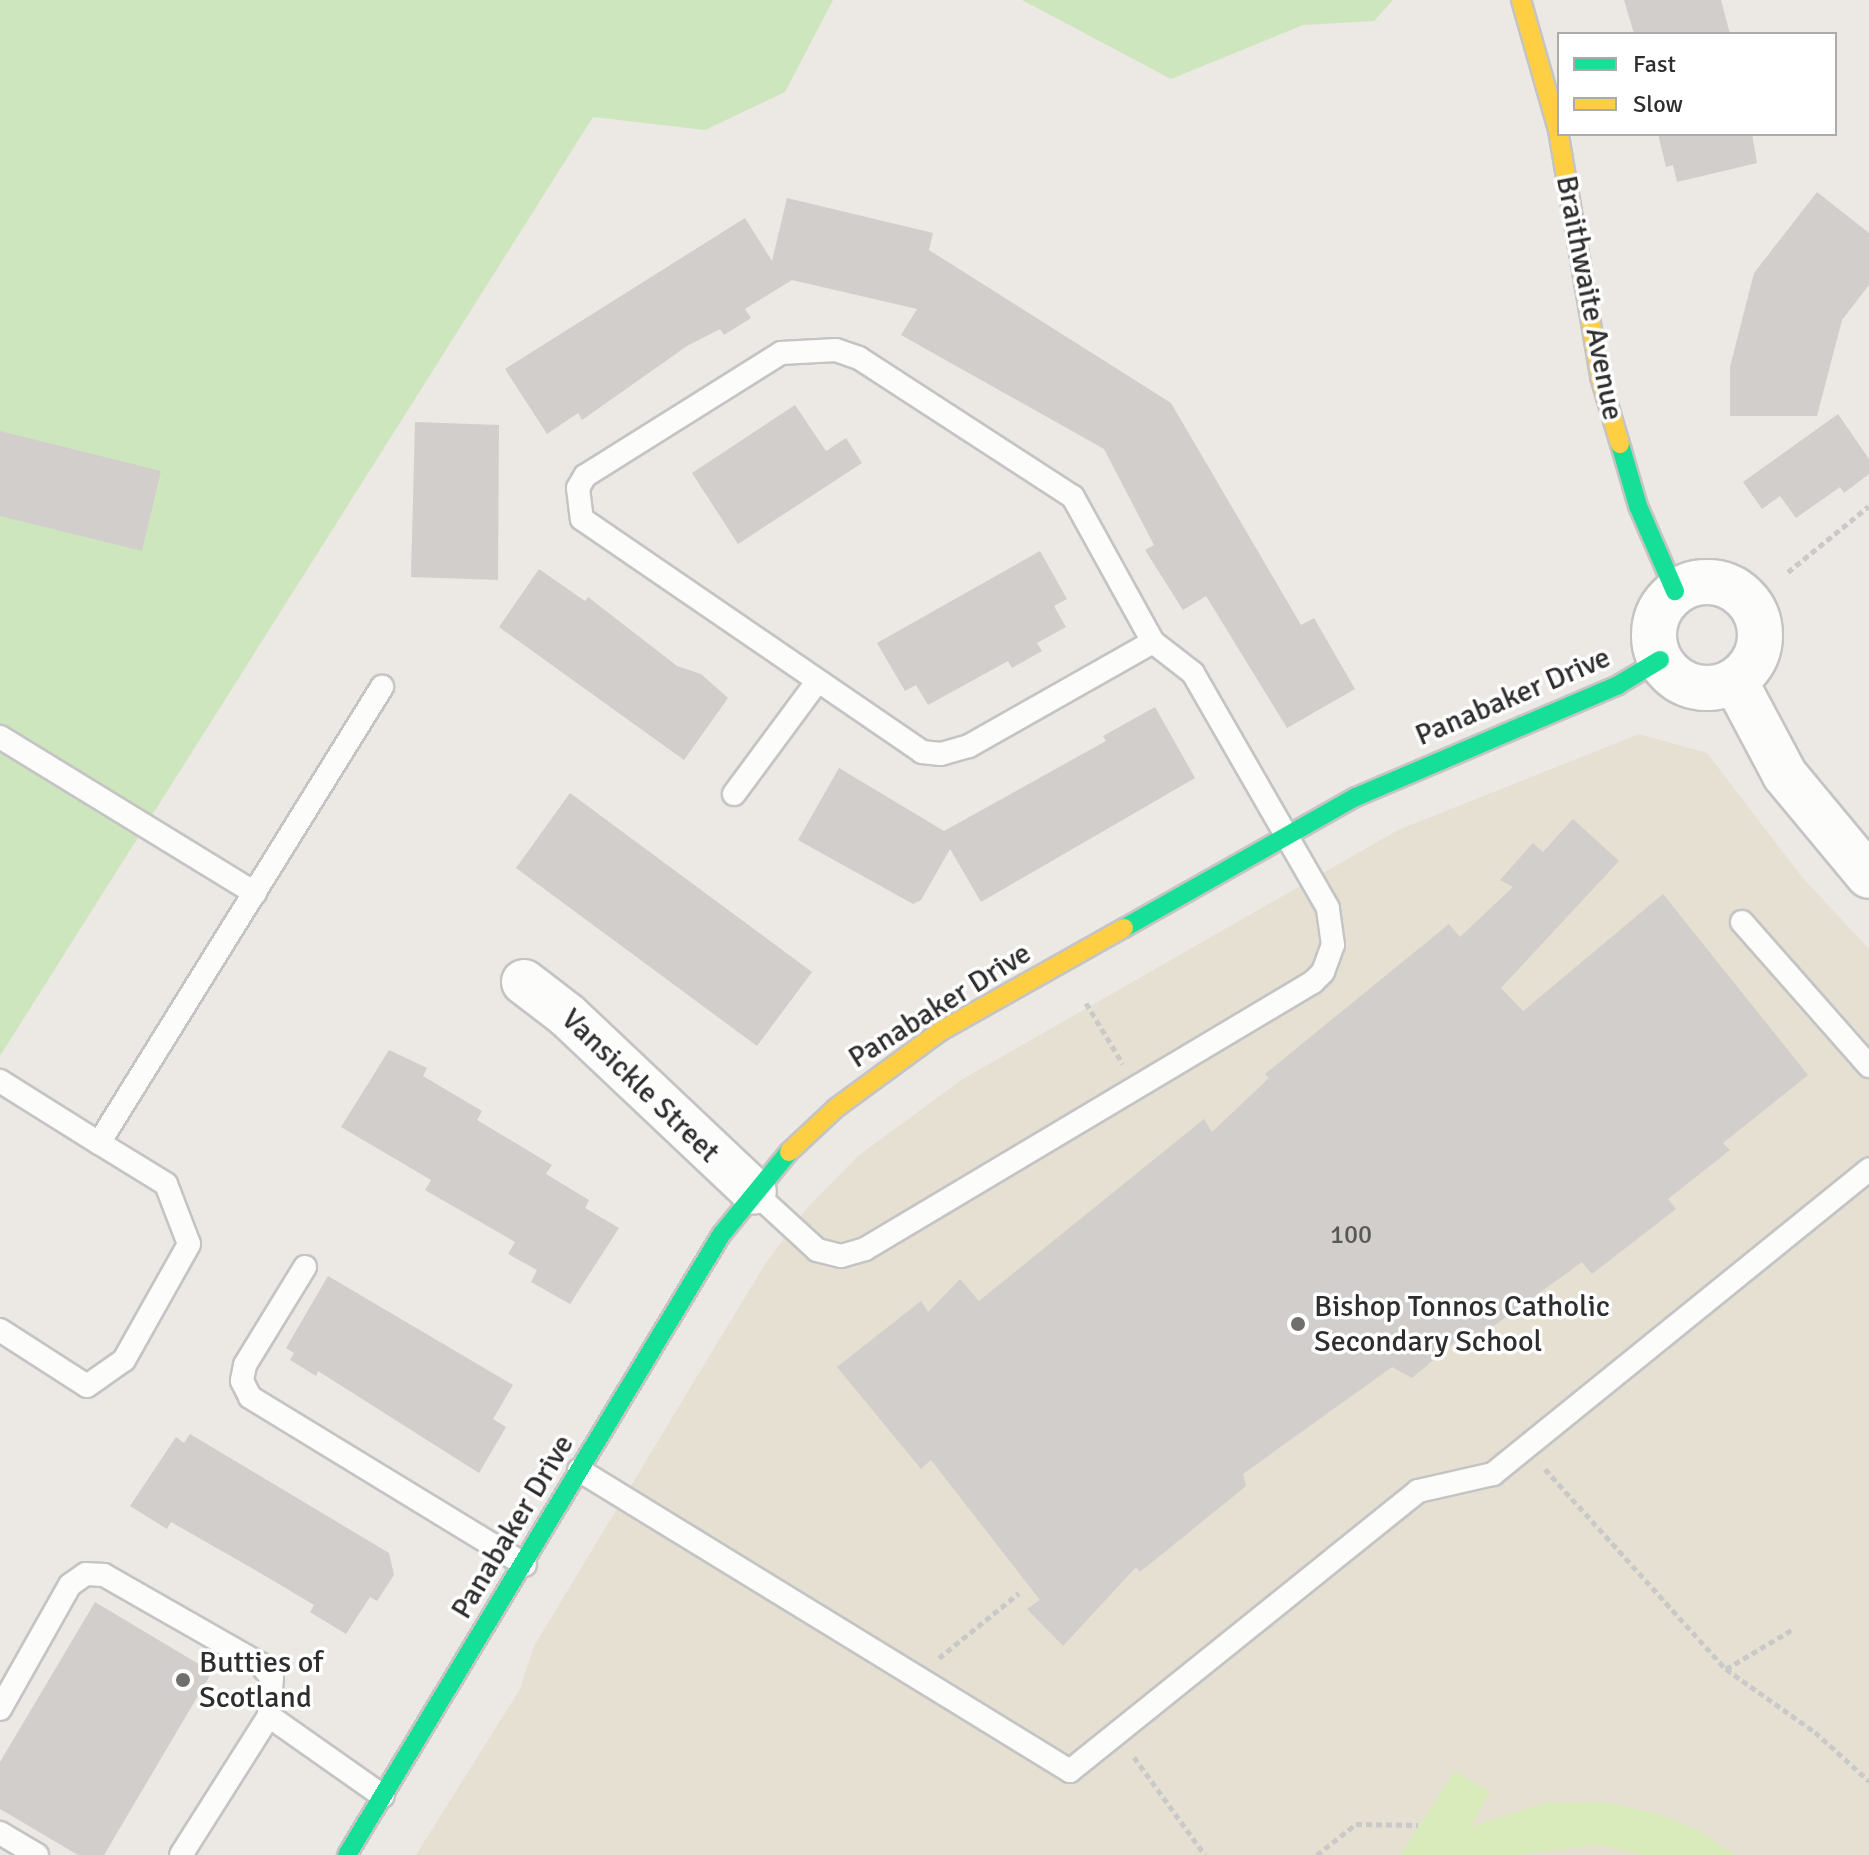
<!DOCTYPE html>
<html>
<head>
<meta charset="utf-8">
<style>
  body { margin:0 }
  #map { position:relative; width:1869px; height:1855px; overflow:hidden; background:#ece8e4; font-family:Signika,sans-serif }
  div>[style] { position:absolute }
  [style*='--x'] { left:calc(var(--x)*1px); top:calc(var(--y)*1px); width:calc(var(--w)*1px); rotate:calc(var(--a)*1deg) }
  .education>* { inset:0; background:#e6e0d3 }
  .green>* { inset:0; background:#cee6be }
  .pitch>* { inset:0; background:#d9eabb }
  .building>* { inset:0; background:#d1cecb }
  .path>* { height:5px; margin-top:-2.5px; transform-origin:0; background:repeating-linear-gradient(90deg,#c9c9c8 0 6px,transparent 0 10px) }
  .roads { filter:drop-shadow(2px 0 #c5c4c5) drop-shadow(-2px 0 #c5c4c5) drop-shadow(0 2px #c5c4c5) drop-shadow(0 -2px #c5c4c5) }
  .lane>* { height:22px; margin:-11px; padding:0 11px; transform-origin:11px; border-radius:11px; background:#fcfcfb }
  .street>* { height:44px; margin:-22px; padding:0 22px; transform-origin:22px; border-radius:22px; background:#fcfcfb }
  .street>.ring { margin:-22px; padding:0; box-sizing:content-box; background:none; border:44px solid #fcfcfb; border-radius:50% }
  .fast>* { height:18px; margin:-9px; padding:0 9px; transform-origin:9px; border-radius:9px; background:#16e098 }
  .slow>* { height:18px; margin:-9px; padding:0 9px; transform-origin:9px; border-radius:9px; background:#ffcf43 }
  .dots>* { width:22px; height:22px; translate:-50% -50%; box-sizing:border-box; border:4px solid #fff; border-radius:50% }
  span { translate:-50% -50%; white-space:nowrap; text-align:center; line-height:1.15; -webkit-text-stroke:7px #fff; paint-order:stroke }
  .number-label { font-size:26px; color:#585857 }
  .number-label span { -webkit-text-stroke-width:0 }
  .street-label { font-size:30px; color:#2e2e2e }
  .poi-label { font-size:30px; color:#2e2e2e }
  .left { translate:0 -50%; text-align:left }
  .legend { position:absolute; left:1557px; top:32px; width:280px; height:104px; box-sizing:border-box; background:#fff; border:2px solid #ababab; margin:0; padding:10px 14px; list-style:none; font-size:24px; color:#2e2e2e }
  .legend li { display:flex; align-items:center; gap:16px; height:40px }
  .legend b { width:40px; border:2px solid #ababab }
</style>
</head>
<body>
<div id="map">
  <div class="education">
    <div style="clip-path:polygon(1639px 734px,1707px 753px,1802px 877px,1869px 949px,1869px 1855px,416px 1855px,520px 1689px,534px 1646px,765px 1264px,808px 1207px,858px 1156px,961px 1080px,1398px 830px)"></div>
  </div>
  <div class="green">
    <div style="clip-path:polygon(0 0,833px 0,785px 92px,705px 130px,593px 117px,0 1056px)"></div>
    <div style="clip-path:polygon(1022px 0,1393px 0,1374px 21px,1303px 25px,1171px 79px)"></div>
  </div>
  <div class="pitch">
    <div style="clip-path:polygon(1455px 1771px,1490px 1792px,1471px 1826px,1545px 1803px,1605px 1802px,1662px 1815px,1699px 1831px,1735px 1855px,1643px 1855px,1599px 1845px,1516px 1855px,1400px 1855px)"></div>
  </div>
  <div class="building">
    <div style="clip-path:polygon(1624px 0,1721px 0,1730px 34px,1634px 34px)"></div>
    <div style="clip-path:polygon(1658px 134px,1752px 134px,1757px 163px,1677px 182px,1673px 165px,1666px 167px)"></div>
    <div style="clip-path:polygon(1817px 192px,1869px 233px,1869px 285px,1842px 320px,1817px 416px,1730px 416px,1730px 367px,1754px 273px)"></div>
    <div style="clip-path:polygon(787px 198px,933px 233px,929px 250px,1171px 403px,1301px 625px,1314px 618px,1355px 689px,1287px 728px,1206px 596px,1183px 610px,1145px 550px,1154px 545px,1104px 449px,901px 335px,917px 309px,792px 280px,745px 309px,751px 318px,724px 335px,720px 329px,687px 346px,582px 420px,578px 413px,547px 434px,505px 369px,745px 218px,772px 261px)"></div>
    <div style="clip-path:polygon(795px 405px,826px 451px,846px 438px,862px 463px,738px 544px,692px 473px)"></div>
    <div style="clip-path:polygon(1838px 414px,1869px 459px,1869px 474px,1844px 493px,1840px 487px,1796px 518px,1780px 496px,1762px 509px,1743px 482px)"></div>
    <div style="clip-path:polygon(415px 422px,499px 425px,498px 580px,411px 577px)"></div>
    <div style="clip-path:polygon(0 431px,161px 471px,142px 551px,0 516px)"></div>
    <div style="clip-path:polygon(1040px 551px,1067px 599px,1054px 606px,1066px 627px,1037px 643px,1042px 651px,1012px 668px,1008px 661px,928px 705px,916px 685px,905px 691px,877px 643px)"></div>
    <div style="clip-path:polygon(539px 569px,585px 601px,588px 597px,677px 666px,701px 674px,728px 698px,684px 760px,499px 627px)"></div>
    <div style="clip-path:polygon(1155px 707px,1195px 778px,981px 902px,950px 849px,921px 900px,913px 904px,798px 840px,839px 768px,944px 831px,1106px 741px,1103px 736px)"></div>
    <div style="clip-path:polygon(570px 793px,812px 972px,757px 1046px,516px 868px)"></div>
    <div style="clip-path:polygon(1573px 819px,1619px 861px,1501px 988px,1523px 1011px,1663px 894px,1808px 1075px,1723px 1143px,1730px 1150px,1668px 1199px,1676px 1209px,1592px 1274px,1582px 1262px,1473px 1341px,1468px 1331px,1412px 1378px,1392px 1367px,1243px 1474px,1246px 1486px,1140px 1572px,1136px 1567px,1063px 1646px,1027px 1609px,1040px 1600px,931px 1460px,921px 1469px,837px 1367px,921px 1301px,928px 1312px,960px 1279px,979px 1301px,1204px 1119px,1212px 1132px,1269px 1078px,1265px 1074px,1449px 924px,1460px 937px,1513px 887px,1500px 880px,1533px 843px,1543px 852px)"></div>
    <div style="clip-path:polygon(389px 1050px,427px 1068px,423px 1076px,482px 1111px,477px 1120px,552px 1165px,546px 1174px,589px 1200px,585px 1208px,619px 1228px,570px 1304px,531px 1282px,537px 1270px,508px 1254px,515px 1242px,425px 1190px,431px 1180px,341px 1127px)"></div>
    <div style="clip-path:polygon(328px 1276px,513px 1385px,493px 1419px,506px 1427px,479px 1473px,318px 1371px,316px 1376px,290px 1360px,294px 1353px,286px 1348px)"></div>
    <div style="clip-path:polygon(190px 1434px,389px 1553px,394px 1575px,377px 1601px,370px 1597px,346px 1634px,310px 1612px,314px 1605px,262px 1574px,171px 1522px,167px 1529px,130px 1506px,176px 1437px,184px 1443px)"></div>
    <div style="clip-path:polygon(95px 1602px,212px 1672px,104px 1855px,78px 1855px,0 1809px,0 1762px)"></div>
  </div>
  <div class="path">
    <div style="--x:1788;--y:572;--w:104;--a:-39.2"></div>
    <div style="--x:1086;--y:1003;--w:71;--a:58.8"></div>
    <div style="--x:1545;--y:1469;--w:270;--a:47.9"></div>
    <div style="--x:1726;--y:1669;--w:109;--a:35.3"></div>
    <div style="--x:1815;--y:1732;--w:73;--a:42.2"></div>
    <div style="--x:939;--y:1658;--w:103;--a:-39.1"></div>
    <div style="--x:1726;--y:1669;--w:80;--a:-30.7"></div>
    <div style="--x:1134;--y:1757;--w:121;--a:54.1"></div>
    <div style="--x:1317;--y:1855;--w:50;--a:-38.5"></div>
    <div style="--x:1356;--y:1824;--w:62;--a:0.9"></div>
  </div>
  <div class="roads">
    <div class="lane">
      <div style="--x:0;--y:737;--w:299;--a:31.5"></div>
      <div style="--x:734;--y:794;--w:138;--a:-53.5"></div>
      <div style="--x:1742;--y:922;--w:192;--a:48.6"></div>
      <div style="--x:0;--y:1081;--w:117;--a:32.1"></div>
      <div style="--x:99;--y:1143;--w:537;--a:-58.18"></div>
      <div style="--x:754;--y:1192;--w:86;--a:42.6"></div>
      <div style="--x:817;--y:1250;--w:25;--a:14"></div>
      <div style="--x:841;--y:1256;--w:25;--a:-16"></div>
      <div style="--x:865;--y:1249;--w:522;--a:-30.79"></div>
      <div style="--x:1313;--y:982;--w:14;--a:-45"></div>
      <div style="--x:1323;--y:972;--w:29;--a:-70"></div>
      <div style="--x:1333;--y:945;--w:37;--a:-98"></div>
      <div style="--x:1328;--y:908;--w:271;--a:-119.9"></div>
      <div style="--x:1193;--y:673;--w:51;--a:-142.2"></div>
      <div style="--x:1153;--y:642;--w:166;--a:-118.9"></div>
      <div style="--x:1073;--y:497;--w:255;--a:-147"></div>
      <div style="--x:859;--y:358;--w:24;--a:-161"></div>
      <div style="--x:836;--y:350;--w:55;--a:176.9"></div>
      <div style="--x:781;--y:353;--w:231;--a:147.9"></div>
      <div style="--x:585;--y:476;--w:14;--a:120"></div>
      <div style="--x:578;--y:488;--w:31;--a:83"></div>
      <div style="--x:582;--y:519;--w:412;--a:34.4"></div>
      <div style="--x:922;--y:752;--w:19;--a:6"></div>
      <div style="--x:941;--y:754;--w:29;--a:-16"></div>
      <div style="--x:969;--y:746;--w:211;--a:-29.5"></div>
      <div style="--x:305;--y:1267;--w:115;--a:121.5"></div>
      <div style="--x:245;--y:1365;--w:16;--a:101"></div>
      <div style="--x:242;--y:1381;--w:18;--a:63"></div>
      <div style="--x:250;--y:1397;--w:322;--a:31.4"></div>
      <div style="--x:0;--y:1330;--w:103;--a:32.8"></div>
      <div style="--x:87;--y:1386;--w:45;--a:-35.1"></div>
      <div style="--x:124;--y:1360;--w:133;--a:-60.7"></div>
      <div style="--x:189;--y:1244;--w:64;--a:-111"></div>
      <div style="--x:166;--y:1184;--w:79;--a:-148.5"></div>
      <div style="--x:579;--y:1470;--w:576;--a:31.51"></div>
      <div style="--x:1070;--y:1771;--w:447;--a:-38.8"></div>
      <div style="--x:1418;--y:1491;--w:77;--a:-12.8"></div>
      <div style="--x:1493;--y:1474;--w:484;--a:-39"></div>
      <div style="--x:0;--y:1709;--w:142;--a:-60.6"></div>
      <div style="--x:70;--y:1585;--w:19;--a:-35"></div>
      <div style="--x:86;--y:1574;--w:18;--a:3"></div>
      <div style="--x:104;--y:1575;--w:180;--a:29.7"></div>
      <div style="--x:260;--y:1664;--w:18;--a:49"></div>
      <div style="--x:272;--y:1678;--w:38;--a:95"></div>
      <div style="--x:0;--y:1833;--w:43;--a:30.7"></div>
      <div style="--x:181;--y:1855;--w:165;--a:-57.7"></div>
      <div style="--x:269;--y:1716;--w:139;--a:35.1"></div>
    </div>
    <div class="street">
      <div class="ring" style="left:1654px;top:582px;width:62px;height:62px"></div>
      <div style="--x:1735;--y:681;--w:106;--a:62"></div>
      <div style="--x:1785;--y:775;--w:131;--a:50.3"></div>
      <div style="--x:524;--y:982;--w:54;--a:37.5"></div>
      <div style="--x:567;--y:1015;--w:257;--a:43.4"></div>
    </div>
    <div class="fast">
      <div style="--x:1620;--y:444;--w:65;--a:73.8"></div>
      <div style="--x:1638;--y:506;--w:93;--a:66.5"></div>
      <div style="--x:1124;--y:928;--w:266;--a:-29.5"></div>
      <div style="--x:1356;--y:797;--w:285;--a:-23.1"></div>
      <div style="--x:1618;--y:685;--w:49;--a:-30.8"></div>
      <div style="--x:347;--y:1855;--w:724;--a:-58.9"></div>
      <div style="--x:721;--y:1235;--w:107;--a:-50.7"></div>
    </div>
    <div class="slow">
      <div style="--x:1521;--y:0;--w:135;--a:74.1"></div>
      <div style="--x:1558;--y:130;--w:251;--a:80.3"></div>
      <div style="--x:1600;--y:377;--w:70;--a:73.4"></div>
      <div style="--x:789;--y:1152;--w:64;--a:-43.1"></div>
      <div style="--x:836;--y:1108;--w:130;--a:-36.3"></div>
      <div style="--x:941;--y:1031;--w:210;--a:-29.4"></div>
    </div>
  </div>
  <div class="dots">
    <div style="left:1298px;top:1324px;background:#706f6e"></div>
    <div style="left:183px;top:1680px;background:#706f6e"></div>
  </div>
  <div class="number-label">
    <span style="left:1351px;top:1236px">100</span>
  </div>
  <div class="street-label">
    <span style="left:1589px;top:298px;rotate:79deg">Braithwaite Avenue</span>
    <span style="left:1513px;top:697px;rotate:-23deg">Panabaker Drive</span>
    <span style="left:940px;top:1006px;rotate:-32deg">Panabaker Drive</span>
    <span style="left:640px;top:1086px;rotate:44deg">Vansickle Street</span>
    <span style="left:513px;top:1527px;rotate:-59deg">Panabaker Drive</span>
  </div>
  <div class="poi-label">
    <span class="left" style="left:1314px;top:1324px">Bishop Tonnos Catholic<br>Secondary School</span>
    <span class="left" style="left:199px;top:1680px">Butties of<br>Scotland</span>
  </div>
  <ul class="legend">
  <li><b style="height:10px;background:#16e098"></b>Fast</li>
  <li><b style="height:10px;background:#ffcf43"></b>Slow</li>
  </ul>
</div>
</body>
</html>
